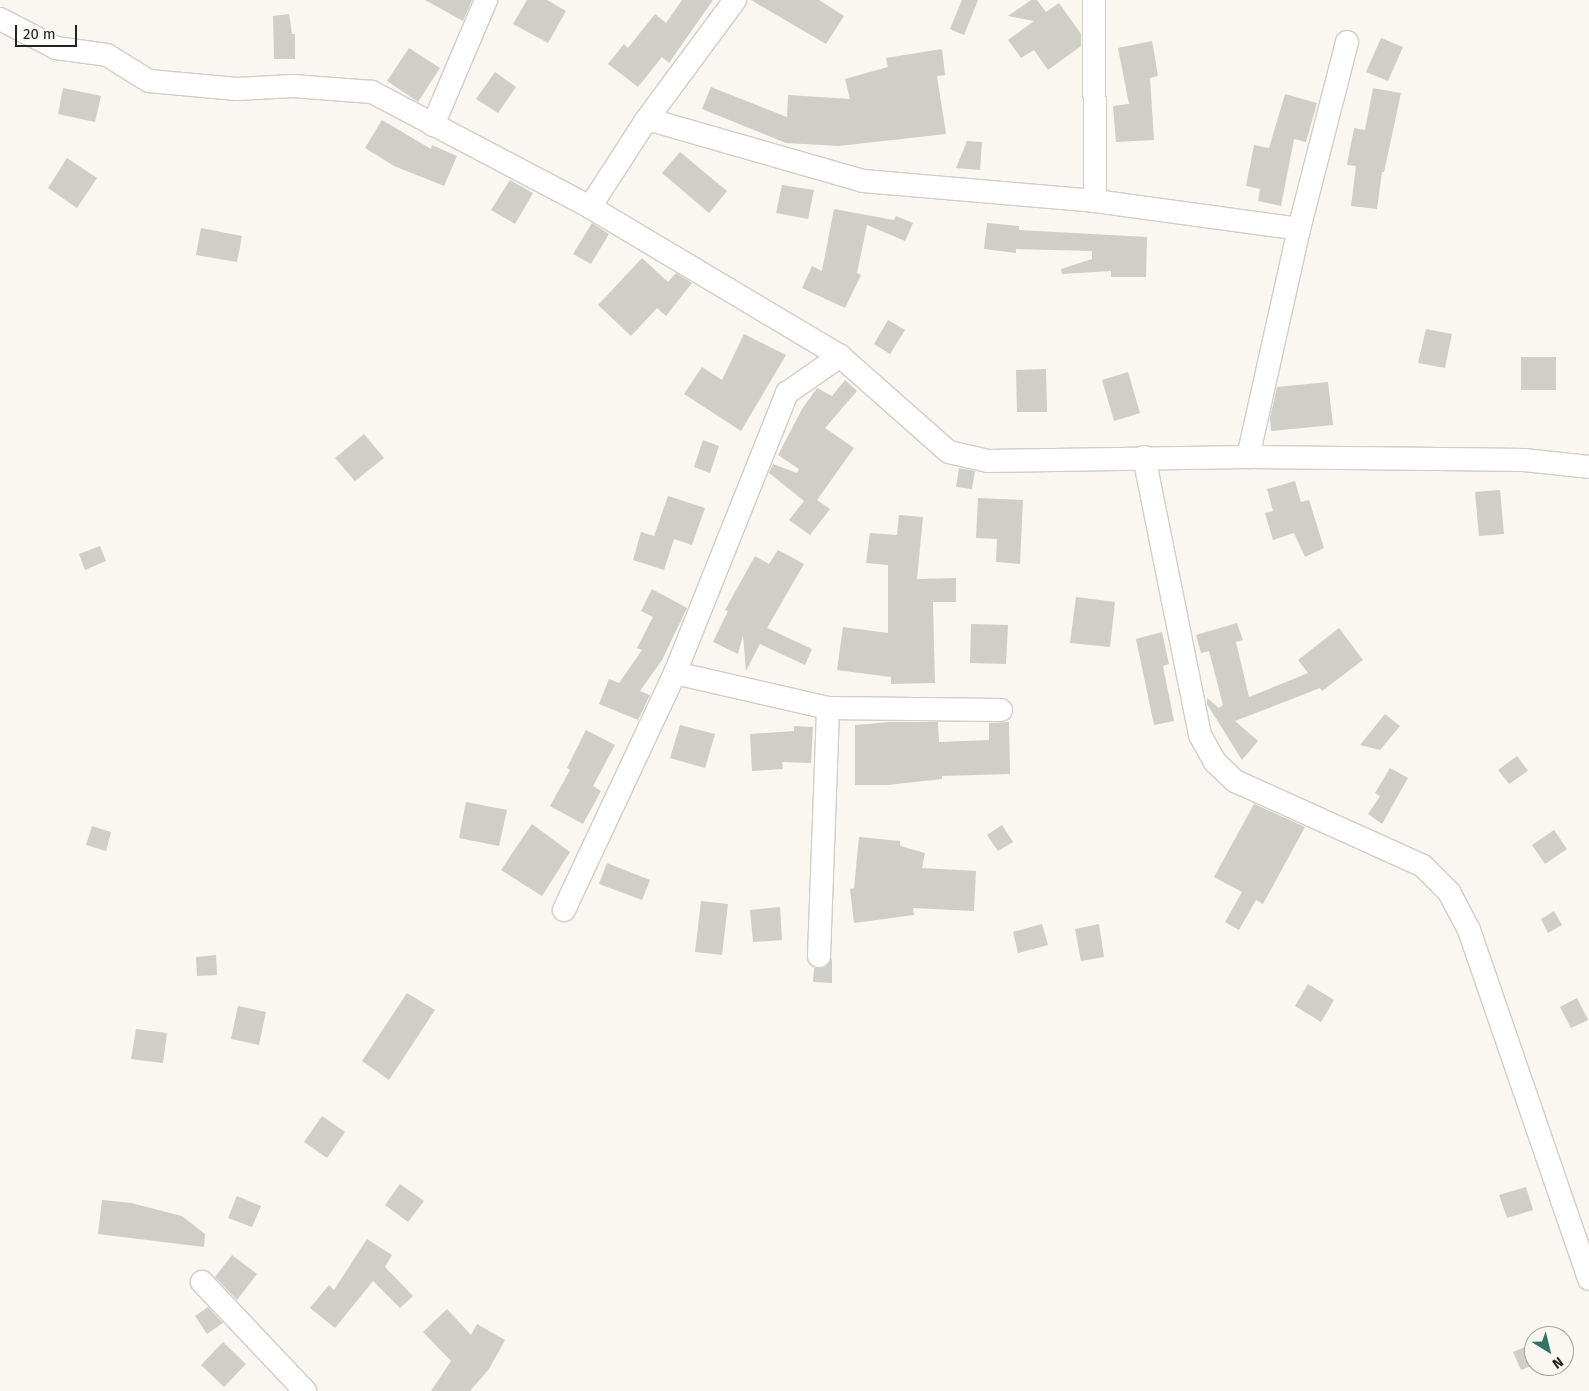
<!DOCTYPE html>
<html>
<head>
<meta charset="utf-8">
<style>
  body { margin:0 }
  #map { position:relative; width:1589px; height:1391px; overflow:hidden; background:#faf6f1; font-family:"Fira Sans",sans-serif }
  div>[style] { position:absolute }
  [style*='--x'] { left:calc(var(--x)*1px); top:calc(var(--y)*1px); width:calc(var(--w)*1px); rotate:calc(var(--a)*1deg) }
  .building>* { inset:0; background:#cfcec8 }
  .roads { filter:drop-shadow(1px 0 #d1cec8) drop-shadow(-1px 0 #d1cec8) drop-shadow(0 1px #d1cec8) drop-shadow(0 -1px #d1cec8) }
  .minor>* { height:22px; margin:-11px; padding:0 11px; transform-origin:11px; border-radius:11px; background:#fff }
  span { translate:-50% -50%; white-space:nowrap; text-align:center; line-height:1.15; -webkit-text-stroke:5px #faf6f1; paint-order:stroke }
  .north { position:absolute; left:1524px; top:1326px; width:50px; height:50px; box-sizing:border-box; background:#faf6f1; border:1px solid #a5a29e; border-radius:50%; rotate:144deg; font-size:14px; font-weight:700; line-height:20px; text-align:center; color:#252321 }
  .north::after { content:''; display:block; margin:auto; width:18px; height:22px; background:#317364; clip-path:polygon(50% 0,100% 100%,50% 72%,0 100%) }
  .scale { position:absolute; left:15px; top:25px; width:62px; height:22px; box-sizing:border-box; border:2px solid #252321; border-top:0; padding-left:6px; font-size:15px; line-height:18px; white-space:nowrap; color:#252321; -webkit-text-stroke:4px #faf6f1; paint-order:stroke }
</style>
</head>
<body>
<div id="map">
  <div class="building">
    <div style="clip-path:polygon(425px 0,472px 0,463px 21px)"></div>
    <div style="clip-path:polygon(527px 0,547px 0,566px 11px,548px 43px,513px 24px)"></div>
    <div style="clip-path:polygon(682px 0,713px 0,669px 63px,662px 57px,638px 87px,608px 64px,624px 44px,628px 48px,655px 14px,666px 23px)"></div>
    <div style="clip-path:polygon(751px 0,819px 0,844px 16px,826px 44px)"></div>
    <div style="clip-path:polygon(962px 0,978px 0,964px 35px,950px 29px)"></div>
    <div style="clip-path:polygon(1031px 0,1037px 0,1046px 12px,1059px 3px,1081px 34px,1081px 46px,1048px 70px,1034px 50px,1021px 58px,1008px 40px,1034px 21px,1008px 16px)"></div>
    <div style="clip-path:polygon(289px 14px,292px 34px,295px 34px,295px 59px,274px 59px,273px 16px)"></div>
    <div style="clip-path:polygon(1381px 38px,1403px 47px,1388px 81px,1366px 72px)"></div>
    <div style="clip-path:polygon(1152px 41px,1158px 76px,1150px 78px,1154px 140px,1116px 142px,1113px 106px,1129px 104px,1118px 48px)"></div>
    <div style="clip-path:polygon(409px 48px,440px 68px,418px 102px,387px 81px)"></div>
    <div style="clip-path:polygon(942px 49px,945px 75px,937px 76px,946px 134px,839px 146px,786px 143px,702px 109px,711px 87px,787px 117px,788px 95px,850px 99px,845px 79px,888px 67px,886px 58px)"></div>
    <div style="clip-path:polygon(495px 72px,516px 87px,498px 113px,476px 99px)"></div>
    <div style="clip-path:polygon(63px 88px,101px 96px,95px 122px,58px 114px)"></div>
    <div style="clip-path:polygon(1373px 88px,1401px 93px,1384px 172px,1382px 172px,1377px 209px,1351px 206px,1356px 166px,1347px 165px,1354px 128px,1365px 130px)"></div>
    <div style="clip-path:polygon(1285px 94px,1317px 103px,1306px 142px,1294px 139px,1281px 206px,1258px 201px,1260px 189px,1246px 186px,1254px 145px,1269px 148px)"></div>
    <div style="clip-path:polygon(382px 120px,431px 149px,432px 145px,457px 156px,444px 186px,394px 166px,365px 148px)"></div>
    <div style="clip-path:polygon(967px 141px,982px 142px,980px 170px,956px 168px)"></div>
    <div style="clip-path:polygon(680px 152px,727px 191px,709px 213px,662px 173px)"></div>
    <div style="clip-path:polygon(67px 158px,97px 178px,77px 208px,48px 188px)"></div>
    <div style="clip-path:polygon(510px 180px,533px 193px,515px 224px,491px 210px)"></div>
    <div style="clip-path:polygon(782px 185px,814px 190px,808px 219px,776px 213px)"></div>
    <div style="clip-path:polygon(834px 209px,894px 220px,896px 216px,913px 223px,905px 241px,867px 225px,857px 273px,861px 275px,845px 308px,802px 288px,812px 266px,822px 271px)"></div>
    <div style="clip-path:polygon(592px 223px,609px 234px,591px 264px,573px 254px)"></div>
    <div style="clip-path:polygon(987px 223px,1019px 226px,1019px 230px,1147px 237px,1146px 277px,1111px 277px,1111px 271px,1062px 274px,1061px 269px,1092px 259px,1092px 251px,1016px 249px,1016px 253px,984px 249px)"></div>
    <div style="clip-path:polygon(201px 228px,242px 236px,237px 262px,196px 255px)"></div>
    <div style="clip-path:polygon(642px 258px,668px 282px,676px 273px,692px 283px,666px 316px,657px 308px,631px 336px,598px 305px)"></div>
    <div style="clip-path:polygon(888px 320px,905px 330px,890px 354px,874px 344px)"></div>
    <div style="clip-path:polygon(1426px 329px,1452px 334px,1445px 368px,1418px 363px)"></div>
    <div style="clip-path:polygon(744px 334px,786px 355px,741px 431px,684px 394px,702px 367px,722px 380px)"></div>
    <div style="clip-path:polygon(1521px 357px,1556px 357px,1556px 390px,1521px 390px)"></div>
    <div style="clip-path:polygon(1046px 369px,1047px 412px,1017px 412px,1016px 370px)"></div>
    <div style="clip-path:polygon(1128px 372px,1140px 413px,1114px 421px,1102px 380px)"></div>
    <div style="clip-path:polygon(845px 380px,857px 391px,825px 428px,854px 448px,817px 500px,830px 509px,810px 535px,789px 520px,804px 501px,769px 473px,773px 464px,797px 473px,799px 469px,778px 455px,802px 409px,817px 388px,832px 396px)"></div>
    <div style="clip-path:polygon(1328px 382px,1333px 425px,1271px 431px,1270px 418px,1277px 387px)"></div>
    <div style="clip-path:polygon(364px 434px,384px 458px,355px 481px,335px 458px)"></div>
    <div style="clip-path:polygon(703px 440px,719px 446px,710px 473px,694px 467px)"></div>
    <div style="clip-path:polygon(959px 468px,975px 471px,972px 489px,956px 487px)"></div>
    <div style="clip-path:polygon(1295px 481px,1301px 502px,1309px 500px,1324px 548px,1305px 557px,1294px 533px,1273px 540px,1265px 513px,1273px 511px,1267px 489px)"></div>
    <div style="clip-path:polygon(1500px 490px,1504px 534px,1479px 536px,1475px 492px)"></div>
    <div style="clip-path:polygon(668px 496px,705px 508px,692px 545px,674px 539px,664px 570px,633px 560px,641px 532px,654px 536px)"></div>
    <div style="clip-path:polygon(978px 498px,1023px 500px,1020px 564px,996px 562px,997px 539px,976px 538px)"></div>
    <div style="clip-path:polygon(899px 515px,923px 517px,917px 579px,956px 578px,956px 602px,933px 602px,935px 683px,891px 684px,891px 677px,837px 670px,843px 627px,888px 633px,888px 565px,866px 563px,870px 533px,897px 535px)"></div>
    <div style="clip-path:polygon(100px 546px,106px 561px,85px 570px,79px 554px)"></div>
    <div style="clip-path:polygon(778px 550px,804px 564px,767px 628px,812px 649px,805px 665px,760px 644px,746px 671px,743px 635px,738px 654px,713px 642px,728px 611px,725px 610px,755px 556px,769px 564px)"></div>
    <div style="clip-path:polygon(652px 589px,687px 608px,662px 660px,640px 691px,650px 695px,638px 720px,599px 704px,609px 679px,619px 683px,642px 650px,637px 648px,653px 617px,641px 611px)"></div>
    <div style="clip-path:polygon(1076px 597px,1115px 602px,1110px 647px,1070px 643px)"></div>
    <div style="clip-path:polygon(1237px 623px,1243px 640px,1236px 642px,1249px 697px,1308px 673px,1298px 660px,1339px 628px,1363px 660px,1322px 691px,1320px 688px,1235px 721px,1258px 741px,1242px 760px,1207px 704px,1207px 698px,1219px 708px,1223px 705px,1209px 651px,1201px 653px,1196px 635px)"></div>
    <div style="clip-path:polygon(971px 624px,1008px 625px,1006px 664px,970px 663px)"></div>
    <div style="clip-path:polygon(1162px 632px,1169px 664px,1163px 666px,1174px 721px,1154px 725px,1136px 639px)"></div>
    <div style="clip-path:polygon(1385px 714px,1400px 726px,1380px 750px,1360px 745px)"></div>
    <div style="clip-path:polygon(890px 722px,938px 722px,939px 742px,989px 740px,989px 723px,1009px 722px,1010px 774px,942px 776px,942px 779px,888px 785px,855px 785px,855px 725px)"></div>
    <div style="clip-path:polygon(680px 725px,715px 734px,705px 768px,670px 758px)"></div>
    <div style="clip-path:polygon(794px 726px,813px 727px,811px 763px,782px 762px,783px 769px,752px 771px,750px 734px,794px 731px)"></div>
    <div style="clip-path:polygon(586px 730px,615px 745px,593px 786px,601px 791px,583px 824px,550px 806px,570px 770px,567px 768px)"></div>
    <div style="clip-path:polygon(1517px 756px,1528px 771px,1509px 784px,1498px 770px)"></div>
    <div style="clip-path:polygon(1390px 768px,1408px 778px,1382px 824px,1368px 814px,1380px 796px,1375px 793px)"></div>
    <div style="clip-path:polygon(466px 802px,507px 810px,499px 846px,459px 838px)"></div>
    <div style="clip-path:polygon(1254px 804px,1305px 827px,1263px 904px,1256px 900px,1239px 930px,1225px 922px,1242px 892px,1214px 877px)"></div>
    <div style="clip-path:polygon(532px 824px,570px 852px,542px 896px,501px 870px)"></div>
    <div style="clip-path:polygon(1002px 825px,1013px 842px,998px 851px,987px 835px)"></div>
    <div style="clip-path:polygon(92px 826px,111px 832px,106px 851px,86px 845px)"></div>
    <div style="clip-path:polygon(1554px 830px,1567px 849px,1545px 864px,1532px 845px)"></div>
    <div style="clip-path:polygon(859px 837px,900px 841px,900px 846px,925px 853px,922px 868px,976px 871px,974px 911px,913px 908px,914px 915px,854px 923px,850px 889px,854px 888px)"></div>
    <div style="clip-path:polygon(607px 863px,650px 880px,642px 900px,599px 884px)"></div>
    <div style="clip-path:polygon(701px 901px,728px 904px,722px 955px,695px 952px)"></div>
    <div style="clip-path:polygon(780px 907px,782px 940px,753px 942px,750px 910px)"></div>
    <div style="clip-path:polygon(1554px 911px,1562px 925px,1548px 933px,1541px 919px)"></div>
    <div style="clip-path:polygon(1042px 924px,1048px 945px,1018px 953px,1013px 932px)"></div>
    <div style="clip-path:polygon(1099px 924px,1104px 957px,1081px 961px,1075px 929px)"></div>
    <div style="clip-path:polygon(216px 955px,217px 975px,197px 976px,196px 957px)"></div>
    <div style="clip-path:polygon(832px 958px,832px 983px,813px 982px,814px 968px,826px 967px)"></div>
    <div style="clip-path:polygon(1308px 984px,1334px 1000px,1321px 1022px,1295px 1006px)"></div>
    <div style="clip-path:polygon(407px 993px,435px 1010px,389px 1080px,362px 1061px)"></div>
    <div style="clip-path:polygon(1577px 998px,1588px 1020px,1571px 1028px,1560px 1007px)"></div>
    <div style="clip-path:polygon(238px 1006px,266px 1012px,259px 1045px,231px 1039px)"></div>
    <div style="clip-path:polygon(136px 1029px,167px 1033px,163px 1063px,131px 1059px)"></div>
    <div style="clip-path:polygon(322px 1116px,345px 1132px,327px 1158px,304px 1142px)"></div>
    <div style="clip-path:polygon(400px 1184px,424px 1201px,408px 1222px,385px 1205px)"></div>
    <div style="clip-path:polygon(1526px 1187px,1533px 1210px,1507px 1218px,1499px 1195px)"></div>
    <div style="clip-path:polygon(237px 1196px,261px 1206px,252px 1227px,228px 1218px)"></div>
    <div style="clip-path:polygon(102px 1200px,131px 1203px,182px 1216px,205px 1234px,204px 1247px,98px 1234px)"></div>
    <div style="clip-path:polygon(367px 1239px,392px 1255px,385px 1267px,413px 1296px,400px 1308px,373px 1281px,335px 1328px,310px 1308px,329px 1285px,334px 1290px)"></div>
    <div style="clip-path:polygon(232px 1255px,257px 1274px,237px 1300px,215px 1277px)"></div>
    <div style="clip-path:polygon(208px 1307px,223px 1323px,207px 1334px,195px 1316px)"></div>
    <div style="clip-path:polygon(447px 1309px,471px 1335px,477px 1324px,505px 1340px,489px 1369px,470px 1391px,431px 1391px,451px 1361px,423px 1332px)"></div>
    <div style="clip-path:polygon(223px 1342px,246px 1364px,224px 1387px,201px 1365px)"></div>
    <div style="clip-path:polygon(1534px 1343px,1534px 1365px,1521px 1370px,1513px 1352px)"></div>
  </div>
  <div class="roads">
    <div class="minor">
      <div style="--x:1094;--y:0;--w:201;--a:89.7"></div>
      <div style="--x:0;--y:19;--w:63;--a:27.4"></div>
      <div style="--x:56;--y:48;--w:51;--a:7.8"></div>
      <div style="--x:107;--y:55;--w:49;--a:31.8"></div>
      <div style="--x:149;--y:81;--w:88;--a:5.2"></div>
      <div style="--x:237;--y:89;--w:56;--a:-3.1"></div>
      <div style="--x:293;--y:86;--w:79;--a:4.3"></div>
      <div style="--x:372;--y:92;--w:246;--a:27.8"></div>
      <div style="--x:590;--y:207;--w:291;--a:30.8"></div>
      <div style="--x:840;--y:356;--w:145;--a:41.4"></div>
      <div style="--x:949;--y:452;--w:40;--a:13"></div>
      <div style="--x:988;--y:461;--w:260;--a:-0.9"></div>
      <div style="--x:1248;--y:457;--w:276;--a:0.6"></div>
      <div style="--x:1524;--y:460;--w:65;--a:6.1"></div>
      <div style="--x:647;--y:119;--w:225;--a:16"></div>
      <div style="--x:863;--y:181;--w:233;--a:4.9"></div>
      <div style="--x:1095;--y:201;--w:206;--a:7.8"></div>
      <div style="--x:433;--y:125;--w:136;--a:-67"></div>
      <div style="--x:590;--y:207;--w:105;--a:-57.1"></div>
      <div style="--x:647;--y:119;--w:148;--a:-53.5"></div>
      <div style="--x:1144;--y:457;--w:284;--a:78.6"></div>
      <div style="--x:1200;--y:735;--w:31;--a:61"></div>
      <div style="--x:1215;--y:762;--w:28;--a:44"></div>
      <div style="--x:1235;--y:781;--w:206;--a:24.3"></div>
      <div style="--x:1423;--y:866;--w:37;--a:45"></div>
      <div style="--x:1449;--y:892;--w:43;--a:62.2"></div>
      <div style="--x:1469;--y:930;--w:369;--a:71"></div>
      <div style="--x:1248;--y:457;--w:234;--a:-77.4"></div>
      <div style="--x:1299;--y:229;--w:193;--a:-75.6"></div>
      <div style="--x:675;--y:673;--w:157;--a:12.9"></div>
      <div style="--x:828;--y:708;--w:173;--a:0.7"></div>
      <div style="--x:564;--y:910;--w:262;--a:-64.9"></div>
      <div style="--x:675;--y:673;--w:302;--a:-68.2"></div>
      <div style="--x:787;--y:393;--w:65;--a:-34.9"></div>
      <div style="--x:819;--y:956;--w:248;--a:-87.9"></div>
      <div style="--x:202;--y:1282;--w:150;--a:46.6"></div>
    </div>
  </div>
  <div class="north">N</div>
  <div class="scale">20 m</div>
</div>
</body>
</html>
